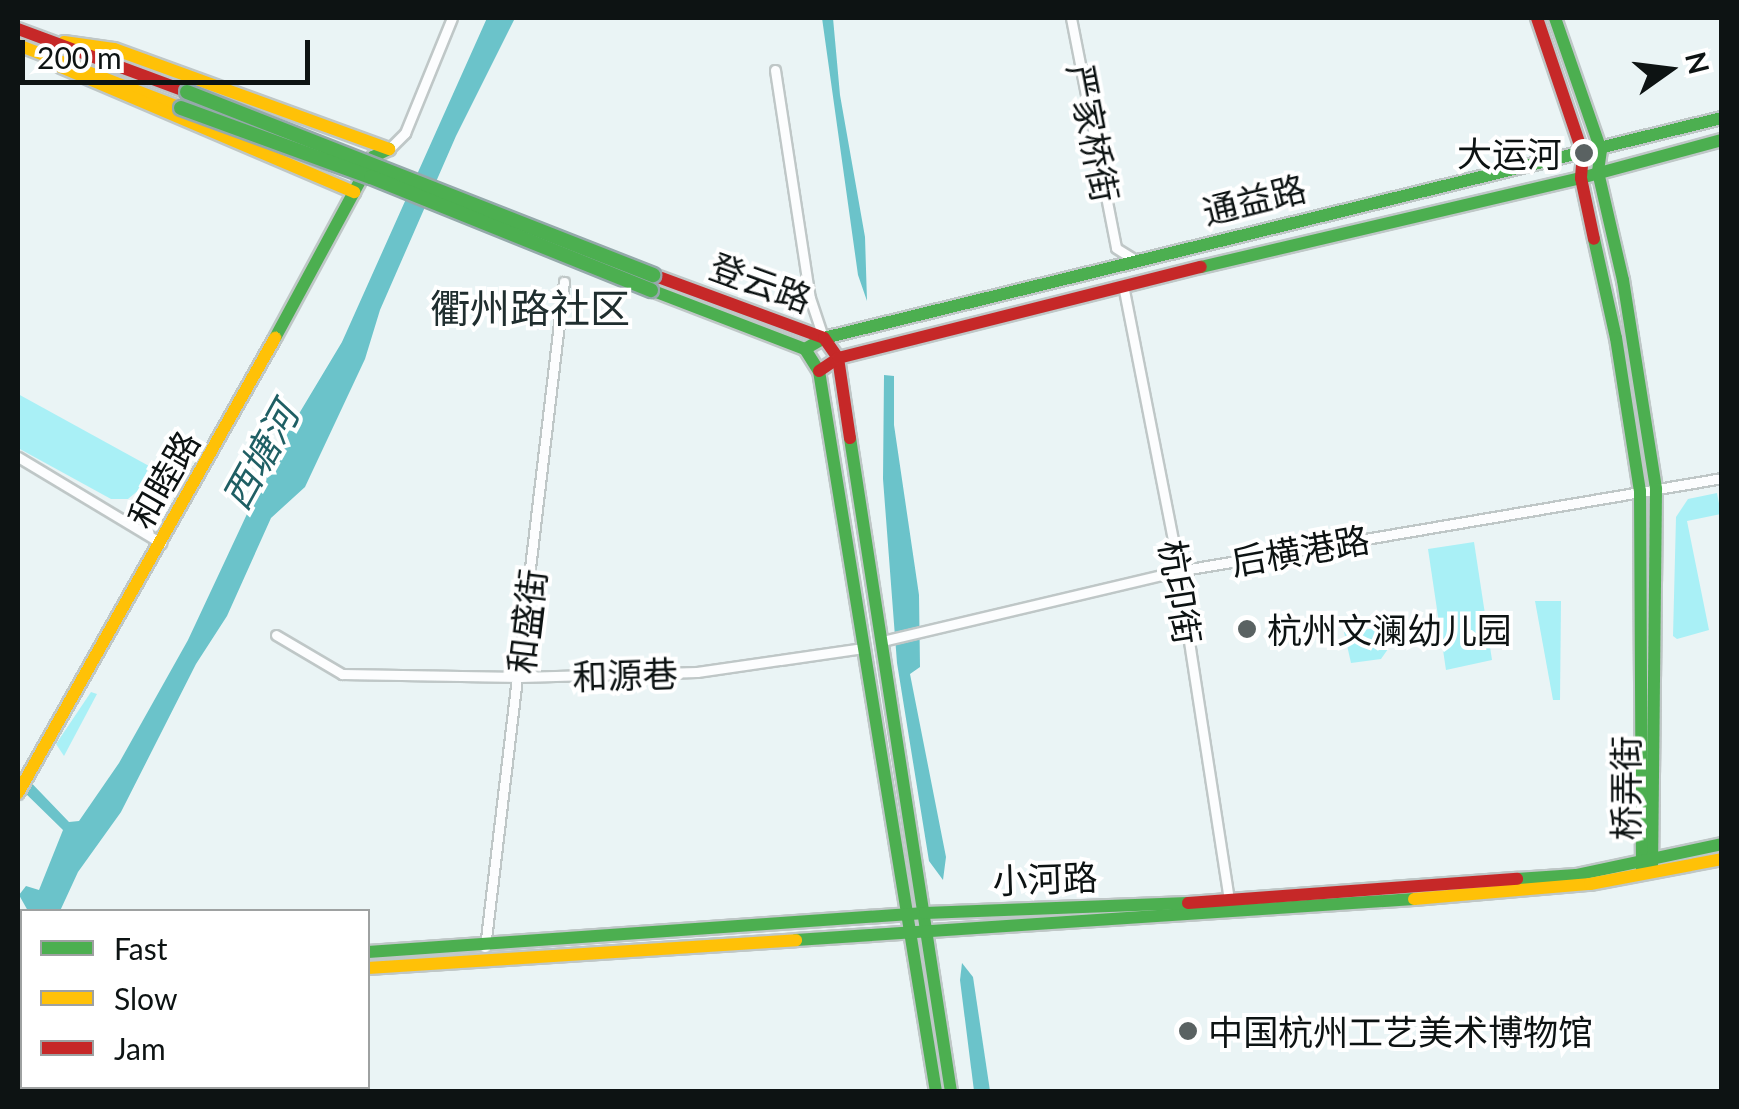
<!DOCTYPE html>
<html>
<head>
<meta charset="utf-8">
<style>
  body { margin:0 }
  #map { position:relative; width:1739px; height:1109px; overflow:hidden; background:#eaf4f5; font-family:Lato,"Noto Sans SC",sans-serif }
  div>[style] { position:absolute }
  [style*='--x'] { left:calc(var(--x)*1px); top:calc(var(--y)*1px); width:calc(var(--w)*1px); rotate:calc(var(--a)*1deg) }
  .green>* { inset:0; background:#a9f0f6 }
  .water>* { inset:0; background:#6bc3ca }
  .roads { filter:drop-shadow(2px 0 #bfc7c7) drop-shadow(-2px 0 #bfc7c7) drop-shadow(0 2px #bfc7c7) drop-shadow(0 -2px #bfc7c7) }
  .street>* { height:9px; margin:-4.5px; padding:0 4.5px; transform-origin:4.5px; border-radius:4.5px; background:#fcfdfe }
  .fast>* { height:12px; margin:-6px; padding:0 6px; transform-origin:6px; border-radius:6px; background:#4caf50 }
  .slow>* { height:12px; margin:-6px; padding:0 6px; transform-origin:6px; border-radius:6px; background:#ffc107 }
  .jam>* { height:12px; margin:-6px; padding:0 6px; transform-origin:6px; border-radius:6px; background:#c62828 }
  .bridges { filter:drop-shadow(2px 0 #95a9ab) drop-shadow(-2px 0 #95a9ab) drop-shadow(0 2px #95a9ab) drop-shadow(0 -2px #95a9ab) }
  .fast-bridge>* { height:14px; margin:-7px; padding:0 7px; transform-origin:7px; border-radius:7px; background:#4caf50 }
  .dots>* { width:28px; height:28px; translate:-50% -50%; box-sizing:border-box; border:5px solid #fff; border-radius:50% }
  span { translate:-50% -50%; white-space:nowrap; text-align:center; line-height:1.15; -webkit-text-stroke:8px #fff; paint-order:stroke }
  .street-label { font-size:35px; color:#0d1313 }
  .poi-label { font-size:35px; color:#0d1313 }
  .right { translate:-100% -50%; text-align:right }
  .left { translate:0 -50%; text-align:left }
  .water-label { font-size:38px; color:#1f5f64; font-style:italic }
  .quarter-label { font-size:40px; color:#202e2f }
  .frame { position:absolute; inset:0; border:20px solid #0d1313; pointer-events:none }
  .legend { position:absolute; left:20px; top:909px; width:350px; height:180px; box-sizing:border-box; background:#fff; border:2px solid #9ea1a1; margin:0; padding:12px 18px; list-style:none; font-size:30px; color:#0d1313 }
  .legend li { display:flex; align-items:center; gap:20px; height:50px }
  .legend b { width:50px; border:2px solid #9ea1a1 }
  .north { position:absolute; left:1619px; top:20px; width:100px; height:100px; -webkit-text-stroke:8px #fff; paint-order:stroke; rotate:76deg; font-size:28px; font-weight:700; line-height:40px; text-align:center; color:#0d1313 }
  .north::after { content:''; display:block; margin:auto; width:35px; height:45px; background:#0d1313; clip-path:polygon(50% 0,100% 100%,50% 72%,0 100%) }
  .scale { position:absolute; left:20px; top:40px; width:290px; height:45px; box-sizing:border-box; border:5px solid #0d1313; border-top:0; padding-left:12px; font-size:30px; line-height:35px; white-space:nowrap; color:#0d1313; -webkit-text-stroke:8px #fff; paint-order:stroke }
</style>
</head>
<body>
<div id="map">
  <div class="green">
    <div style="clip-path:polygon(18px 394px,149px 466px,140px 489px,128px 499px,111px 499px,18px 448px)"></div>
    <div style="clip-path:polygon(1717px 493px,1721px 514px,1687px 521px,1709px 630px,1677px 639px,1673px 636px,1676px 517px,1688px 499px)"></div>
    <div style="clip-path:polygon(1474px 542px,1492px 660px,1446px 670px,1428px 549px)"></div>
    <div style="clip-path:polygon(1535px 601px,1561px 601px,1560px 700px,1553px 700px)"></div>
    <div style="clip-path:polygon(1386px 627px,1388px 649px,1381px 659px,1351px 663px,1344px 632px)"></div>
    <div style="clip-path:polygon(91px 692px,97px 694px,64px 756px,56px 744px)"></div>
  </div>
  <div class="water">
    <div style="clip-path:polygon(487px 18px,515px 18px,456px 136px,380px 310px,365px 359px,305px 487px,271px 518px,227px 616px,196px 664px,121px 812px,78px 872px,60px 911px,28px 911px,19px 895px,26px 886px,39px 890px,63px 830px,18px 786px,18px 769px,69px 822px,79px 821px,119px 763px,188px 640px,276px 452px,342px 342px)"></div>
    <div style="clip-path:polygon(822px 18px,833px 18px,840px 95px,865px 237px,867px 301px,858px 275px)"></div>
    <div style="clip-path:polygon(884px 375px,894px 376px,894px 425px,919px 595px,920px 667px,910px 674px,946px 857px,943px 880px,929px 861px,897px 663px,883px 479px)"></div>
    <div style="clip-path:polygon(962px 963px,973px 977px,990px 1091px,974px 1091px,960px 980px)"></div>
  </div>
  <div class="roads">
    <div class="street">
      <div style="--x:1071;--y:18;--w:234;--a:78.9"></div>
      <div style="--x:1116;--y:248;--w:22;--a:32"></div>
      <div style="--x:775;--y:70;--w:231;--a:81.3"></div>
      <div style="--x:810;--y:298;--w:41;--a:71.6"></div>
      <div style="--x:389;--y:149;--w:23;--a:-45"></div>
      <div style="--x:405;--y:133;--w:124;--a:-67.8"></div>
      <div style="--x:1123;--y:285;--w:271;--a:78.9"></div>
      <div style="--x:1175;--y:551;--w:354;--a:81.2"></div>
      <div style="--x:18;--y:457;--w:167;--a:31"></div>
      <div style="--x:276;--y:635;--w:77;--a:30.6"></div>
      <div style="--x:342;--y:674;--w:178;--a:1"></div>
      <div style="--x:520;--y:677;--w:177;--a:-1.6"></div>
      <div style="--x:697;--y:672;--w:168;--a:-8.2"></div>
      <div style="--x:882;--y:641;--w:304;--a:-13.3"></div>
      <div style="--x:1178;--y:571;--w:552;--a:-9.7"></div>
      <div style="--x:485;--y:947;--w:670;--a:-83.23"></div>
      <div style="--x:173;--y:1092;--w:12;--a:-31"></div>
    </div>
    <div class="fast">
      <div style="--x:1555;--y:18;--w:140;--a:70.8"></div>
      <div style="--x:1601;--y:150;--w:22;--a:98"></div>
      <div style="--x:1598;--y:172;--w:111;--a:77"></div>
      <div style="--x:1623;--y:280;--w:212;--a:81"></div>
      <div style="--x:1656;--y:489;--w:377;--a:90.6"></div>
      <div style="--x:1594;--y:239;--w:101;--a:77.5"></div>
      <div style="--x:1616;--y:338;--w:155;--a:81.1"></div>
      <div style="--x:1640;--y:491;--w:378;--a:89.7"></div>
      <div style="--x:1201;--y:267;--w:390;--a:-13.2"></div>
      <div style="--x:1581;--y:178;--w:146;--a:-15.1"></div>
      <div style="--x:651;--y:290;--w:165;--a:21"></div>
      <div style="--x:805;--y:349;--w:26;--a:58"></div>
      <div style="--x:819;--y:371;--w:730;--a:80.78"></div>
      <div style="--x:275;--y:338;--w:206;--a:-61.6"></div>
      <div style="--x:373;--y:157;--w:18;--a:-27"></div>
      <div style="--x:805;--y:349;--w:22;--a:-30"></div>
      <div style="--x:824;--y:338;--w:925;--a:-13.77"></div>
      <div style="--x:850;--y:438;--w:662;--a:81.22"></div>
      <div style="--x:1517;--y:879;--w:59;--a:-3.9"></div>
      <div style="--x:1576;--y:875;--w:149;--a:-12"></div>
      <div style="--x:796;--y:940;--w:619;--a:-3.8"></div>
      <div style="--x:18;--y:941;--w:4;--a:14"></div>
      <div style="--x:368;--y:952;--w:558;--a:-4.01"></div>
      <div style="--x:925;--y:913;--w:263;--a:-2.2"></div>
      <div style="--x:18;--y:953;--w:4;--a:14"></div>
    </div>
    <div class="slow">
      <div style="--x:64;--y:42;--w:50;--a:8"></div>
      <div style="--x:114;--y:49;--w:293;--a:20"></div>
      <div style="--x:18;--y:45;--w:175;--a:21.1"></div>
      <div style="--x:61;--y:67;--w:319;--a:23.1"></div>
      <div style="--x:18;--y:793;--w:523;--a:-60.54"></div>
      <div style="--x:1414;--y:899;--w:177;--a:-4.9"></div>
      <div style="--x:1590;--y:884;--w:134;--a:-10.7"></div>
      <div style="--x:368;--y:968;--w:429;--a:-3.7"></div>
    </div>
    <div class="jam">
      <div style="--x:1537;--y:18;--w:144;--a:71.3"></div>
      <div style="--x:1583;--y:154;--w:24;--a:95"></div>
      <div style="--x:1581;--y:178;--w:62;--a:78"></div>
      <div style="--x:18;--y:29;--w:180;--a:20.4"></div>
      <div style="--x:653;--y:275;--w:182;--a:20.2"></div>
      <div style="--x:824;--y:338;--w:24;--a:55"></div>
      <div style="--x:838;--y:358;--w:81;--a:81.5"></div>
      <div style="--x:819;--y:371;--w:23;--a:-34"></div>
      <div style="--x:838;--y:358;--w:374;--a:-14.1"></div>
      <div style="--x:1188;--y:903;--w:330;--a:-4.2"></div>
    </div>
  </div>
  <div class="bridges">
    <div class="fast-bridge">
      <div style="--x:187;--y:92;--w:501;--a:21.44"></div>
      <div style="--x:181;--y:108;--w:202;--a:20"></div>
      <div style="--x:371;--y:177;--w:302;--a:22"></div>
    </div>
  </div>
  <div class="dots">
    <div style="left:1584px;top:153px;background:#5a6262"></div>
    <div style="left:1247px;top:629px;background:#5a6262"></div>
    <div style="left:1188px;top:1031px;background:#5a6262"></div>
  </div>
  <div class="street-label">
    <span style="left:1094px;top:133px;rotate:79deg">严家桥街</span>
    <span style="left:1254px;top:199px;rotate:-14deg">通益路</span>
    <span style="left:761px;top:282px;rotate:20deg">登云路</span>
    <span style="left:163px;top:479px;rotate:-60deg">和睦路</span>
    <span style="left:1300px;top:550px;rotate:-10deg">后横港路</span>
    <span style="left:1181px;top:592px;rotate:81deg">杭印街</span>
    <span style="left:526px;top:621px;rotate:-83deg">和盛街</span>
    <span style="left:625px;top:674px;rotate:-2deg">和源巷</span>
    <span style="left:1625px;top:788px;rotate:-90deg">桥弄街</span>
    <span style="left:1045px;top:878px;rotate:-2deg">小河路</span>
  </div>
  <div class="poi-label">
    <span class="right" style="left:1562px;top:153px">大运河</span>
    <span class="left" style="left:1267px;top:629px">杭州文澜幼儿园</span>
    <span class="left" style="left:1208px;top:1031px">中国杭州工艺美术博物馆</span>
  </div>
  <div class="water-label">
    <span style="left:260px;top:456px;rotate:-61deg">西塘河</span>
  </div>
  <div class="quarter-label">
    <span style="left:530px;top:308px">衢州路社区</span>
  </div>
  <div class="frame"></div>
  <ul class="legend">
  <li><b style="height:12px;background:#4caf50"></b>Fast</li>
  <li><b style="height:12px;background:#ffc107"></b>Slow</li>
  <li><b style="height:12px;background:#c62828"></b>Jam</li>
  </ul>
  <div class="north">N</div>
  <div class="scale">200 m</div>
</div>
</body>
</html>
